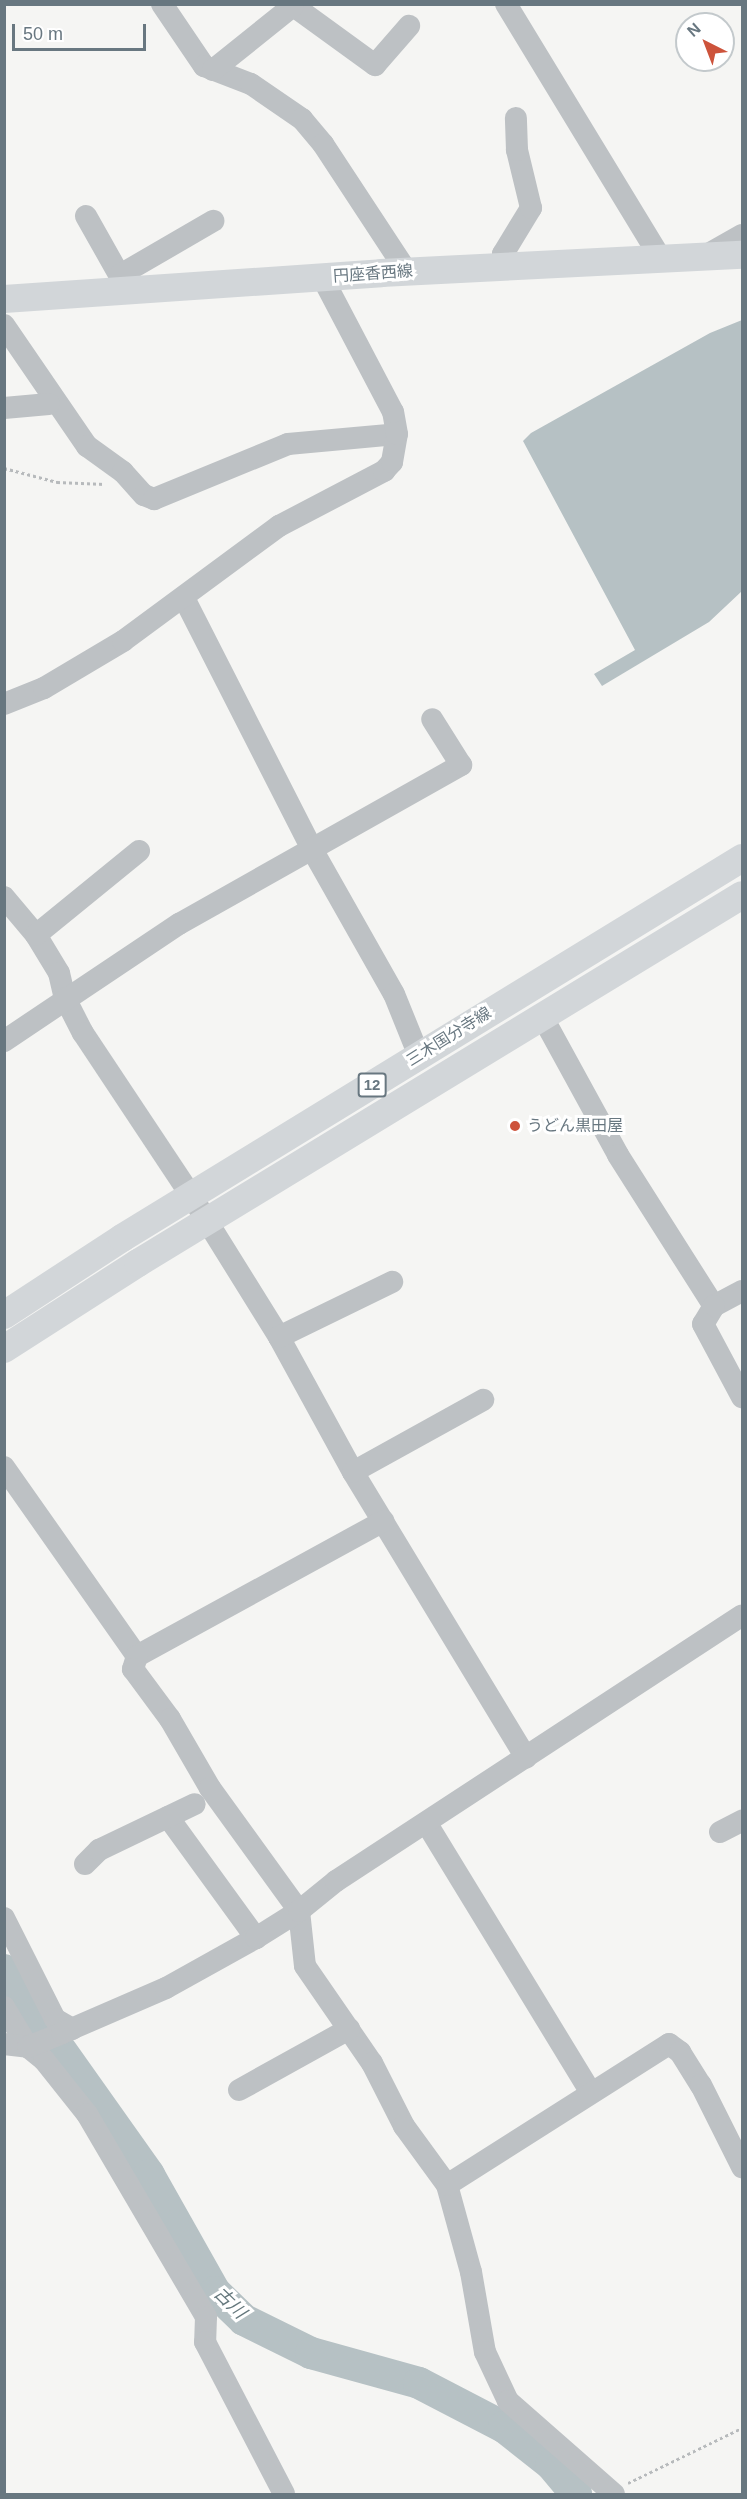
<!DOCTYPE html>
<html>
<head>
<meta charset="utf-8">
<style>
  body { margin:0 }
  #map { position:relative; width:747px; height:2499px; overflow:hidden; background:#f5f5f3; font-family:Arial,"Noto Sans JP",sans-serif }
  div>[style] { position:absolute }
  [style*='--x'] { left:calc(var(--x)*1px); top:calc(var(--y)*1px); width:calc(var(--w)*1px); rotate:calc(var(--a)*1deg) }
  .water>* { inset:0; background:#b6c1c4 }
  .river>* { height:32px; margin:-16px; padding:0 16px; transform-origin:16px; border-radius:16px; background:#b6c1c4 }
  .path>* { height:3px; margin-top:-1.5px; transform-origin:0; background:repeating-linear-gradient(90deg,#b7babc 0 3px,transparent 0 6px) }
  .minor>* { height:22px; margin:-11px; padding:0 11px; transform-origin:11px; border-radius:11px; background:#bdc1c4 }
  .major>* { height:28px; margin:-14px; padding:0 14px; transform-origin:14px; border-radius:14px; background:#d2d6d9 }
  .dots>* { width:16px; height:16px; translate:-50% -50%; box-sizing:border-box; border:3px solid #fff; border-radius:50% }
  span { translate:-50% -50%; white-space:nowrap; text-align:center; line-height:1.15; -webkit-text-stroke:6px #fff; paint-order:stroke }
  .shield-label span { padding:2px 4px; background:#fff; border:2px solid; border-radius:4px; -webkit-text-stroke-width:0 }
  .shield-label { font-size:15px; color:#687780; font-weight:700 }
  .street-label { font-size:16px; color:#687780 }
  .poi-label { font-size:16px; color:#687780 }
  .left { translate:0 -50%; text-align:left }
  .water-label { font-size:18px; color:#64777c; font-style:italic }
  .frame { position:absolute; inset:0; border:6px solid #687780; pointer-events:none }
  .north { position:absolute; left:675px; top:12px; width:60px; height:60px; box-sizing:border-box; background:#fff; border:2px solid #c3c9cc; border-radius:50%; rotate:318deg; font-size:16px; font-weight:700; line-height:24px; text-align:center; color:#687780 }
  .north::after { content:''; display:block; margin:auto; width:21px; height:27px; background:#cd533b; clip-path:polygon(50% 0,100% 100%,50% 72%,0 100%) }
  .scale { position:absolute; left:12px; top:24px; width:134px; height:27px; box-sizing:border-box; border:3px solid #687780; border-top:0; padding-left:8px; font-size:18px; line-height:21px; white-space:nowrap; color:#687780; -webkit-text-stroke:4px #fff; paint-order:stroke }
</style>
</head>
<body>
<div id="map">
  <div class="water">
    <div style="clip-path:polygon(742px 320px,742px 591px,709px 622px,602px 686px,594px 674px,635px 650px,523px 441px,531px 433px,710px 333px)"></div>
  </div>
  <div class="river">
    <div style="--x:4;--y:1970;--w:251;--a:54.7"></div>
    <div style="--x:149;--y:2175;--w:134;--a:60.6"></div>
    <div style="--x:215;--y:2292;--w:40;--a:44"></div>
    <div style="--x:244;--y:2320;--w:75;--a:26.2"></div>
    <div style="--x:311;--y:2353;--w:112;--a:15.5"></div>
    <div style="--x:419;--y:2383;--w:96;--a:27.4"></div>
    <div style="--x:504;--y:2427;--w:60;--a:38.2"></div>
    <div style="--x:551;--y:2464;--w:39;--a:50"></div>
  </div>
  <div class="path">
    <div style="--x:4;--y:468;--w:55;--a:14.8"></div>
    <div style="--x:57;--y:482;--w:48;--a:2.4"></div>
    <div style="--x:628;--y:2483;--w:127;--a:-25.8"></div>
  </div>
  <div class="minor">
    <div style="--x:162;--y:4;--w:75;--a:55.9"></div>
    <div style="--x:204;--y:66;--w:50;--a:21"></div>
    <div style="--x:251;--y:84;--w:62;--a:34.5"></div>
    <div style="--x:302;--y:119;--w:33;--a:50"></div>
    <div style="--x:323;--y:144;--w:153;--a:56.7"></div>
    <div style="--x:291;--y:4;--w:104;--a:36"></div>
    <div style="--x:375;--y:65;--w:52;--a:-48.9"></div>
    <div style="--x:506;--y:4;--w:295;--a:58.7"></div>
    <div style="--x:213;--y:70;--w:102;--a:-38.7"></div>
    <div style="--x:86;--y:216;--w:81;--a:60.6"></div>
    <div style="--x:703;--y:257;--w:45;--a:-29.4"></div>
    <div style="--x:503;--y:266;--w:12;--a:-90"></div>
    <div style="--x:503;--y:254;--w:54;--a:-58.7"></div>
    <div style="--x:531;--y:208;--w:60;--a:-103.6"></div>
    <div style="--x:517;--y:150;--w:32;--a:-92"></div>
    <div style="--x:120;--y:275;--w:108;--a:-30.1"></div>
    <div style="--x:4;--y:325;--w:147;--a:55.6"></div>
    <div style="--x:87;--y:446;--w:44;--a:35.8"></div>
    <div style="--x:123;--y:472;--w:31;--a:48"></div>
    <div style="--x:144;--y:495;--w:11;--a:22"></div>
    <div style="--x:154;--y:499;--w:145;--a:-22.3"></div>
    <div style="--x:288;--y:444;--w:109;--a:-5.2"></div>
    <div style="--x:4;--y:408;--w:45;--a:-5.1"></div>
    <div style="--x:184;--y:598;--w:284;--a:63"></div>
    <div style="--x:313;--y:851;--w:164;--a:60.5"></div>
    <div style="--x:394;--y:994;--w:67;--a:68"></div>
    <div style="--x:4;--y:704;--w:43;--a:-21.8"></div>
    <div style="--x:44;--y:688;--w:92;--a:-30.7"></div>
    <div style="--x:123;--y:641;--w:194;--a:-36.4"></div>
    <div style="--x:279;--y:526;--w:119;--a:-27.6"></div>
    <div style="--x:384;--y:471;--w:12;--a:-48"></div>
    <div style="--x:392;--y:462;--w:28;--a:-80"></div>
    <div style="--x:397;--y:434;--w:22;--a:-100"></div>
    <div style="--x:393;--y:412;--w:153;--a:-117.7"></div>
    <div style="--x:4;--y:897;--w:50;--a:49.9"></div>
    <div style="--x:36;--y:935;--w:44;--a:58.8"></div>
    <div style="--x:59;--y:973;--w:26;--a:77"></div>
    <div style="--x:65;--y:998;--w:39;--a:63"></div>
    <div style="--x:83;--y:1033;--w:197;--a:56.4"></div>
    <div style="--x:192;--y:1197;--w:165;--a:58.1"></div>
    <div style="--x:279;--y:1337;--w:154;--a:61.3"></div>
    <div style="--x:353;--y:1472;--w:334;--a:58.8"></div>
    <div style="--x:36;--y:935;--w:133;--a:-39.2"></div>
    <div style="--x:542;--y:1016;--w:158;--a:61.3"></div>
    <div style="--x:618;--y:1155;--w:179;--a:57.6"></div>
    <div style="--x:4;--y:1041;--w:211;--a:-33.8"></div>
    <div style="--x:179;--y:924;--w:324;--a:-29.4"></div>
    <div style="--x:461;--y:765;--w:54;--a:-122.2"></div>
    <div style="--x:742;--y:1291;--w:32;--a:152"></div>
    <div style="--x:714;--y:1306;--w:21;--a:121"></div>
    <div style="--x:703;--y:1324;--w:83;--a:61.9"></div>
    <div style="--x:279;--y:1337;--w:126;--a:-26"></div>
    <div style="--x:4;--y:1467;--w:231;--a:54.9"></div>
    <div style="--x:137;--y:1656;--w:281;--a:-28.7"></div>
    <div style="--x:353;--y:1472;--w:149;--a:-29"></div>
    <div style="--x:137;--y:1656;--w:14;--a:107"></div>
    <div style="--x:133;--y:1669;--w:62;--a:53.5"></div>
    <div style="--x:170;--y:1719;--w:80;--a:59.9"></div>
    <div style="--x:210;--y:1788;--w:152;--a:54.1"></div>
    <div style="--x:299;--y:1911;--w:55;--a:83.8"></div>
    <div style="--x:305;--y:1966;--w:118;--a:55.4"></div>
    <div style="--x:372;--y:2063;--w:71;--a:63.1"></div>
    <div style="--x:404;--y:2126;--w:73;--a:53.9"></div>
    <div style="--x:447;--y:2185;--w:90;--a:74.6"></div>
    <div style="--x:471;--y:2272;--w:81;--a:80.1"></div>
    <div style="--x:485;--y:2352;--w:54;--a:64.9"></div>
    <div style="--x:508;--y:2401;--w:141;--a:41.3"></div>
    <div style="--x:168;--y:1817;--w:150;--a:54"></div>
    <div style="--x:427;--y:1824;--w:313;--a:58.6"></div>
    <div style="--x:720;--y:1832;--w:25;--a:-27"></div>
    <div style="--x:85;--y:1864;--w:20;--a:-45"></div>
    <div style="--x:99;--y:1850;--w:106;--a:-25.6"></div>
    <div style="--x:4;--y:1918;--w:113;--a:63.2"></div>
    <div style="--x:55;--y:2019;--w:20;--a:30"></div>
    <div style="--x:4;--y:2007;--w:47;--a:59"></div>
    <div style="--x:28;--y:2047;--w:21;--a:39"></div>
    <div style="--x:44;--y:2060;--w:69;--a:51.5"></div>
    <div style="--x:87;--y:2114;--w:235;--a:59.6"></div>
    <div style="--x:206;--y:2317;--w:25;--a:92"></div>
    <div style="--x:205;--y:2342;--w:171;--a:62.5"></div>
    <div style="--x:4;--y:2044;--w:24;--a:7"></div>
    <div style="--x:28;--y:2047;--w:37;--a:-22"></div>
    <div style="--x:62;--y:2033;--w:113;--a:-23.4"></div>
    <div style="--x:166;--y:1988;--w:103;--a:-29.1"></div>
    <div style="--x:256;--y:1938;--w:51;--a:-32.1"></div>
    <div style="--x:299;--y:1911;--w:48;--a:-39"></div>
    <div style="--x:336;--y:1881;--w:485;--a:-33.2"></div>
    <div style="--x:239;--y:2090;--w:126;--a:-29"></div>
    <div style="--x:447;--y:2185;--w:263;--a:-32.4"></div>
    <div style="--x:669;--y:2044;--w:14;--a:36"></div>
    <div style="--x:680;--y:2052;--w:39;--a:58"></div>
    <div style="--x:701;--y:2085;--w:92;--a:63.4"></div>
  </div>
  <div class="major">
    <div style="--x:4;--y:299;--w:378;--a:-3.9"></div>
    <div style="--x:381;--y:273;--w:361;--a:-2.9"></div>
    <div style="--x:4;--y:1315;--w:141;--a:-33.1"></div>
    <div style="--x:122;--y:1238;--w:727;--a:-31.5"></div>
    <div style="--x:4;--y:1349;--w:159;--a:-32.7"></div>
    <div style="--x:138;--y:1263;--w:707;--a:-31.35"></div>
  </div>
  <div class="dots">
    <div style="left:515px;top:1126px;background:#cd533b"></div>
  </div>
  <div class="shield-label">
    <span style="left:372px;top:1085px">12</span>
  </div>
  <div class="street-label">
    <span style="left:373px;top:274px;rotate:-4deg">円座香西線</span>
    <span style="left:449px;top:1037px;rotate:-32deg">三木国分寺線</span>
  </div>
  <div class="poi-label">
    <span class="left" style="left:527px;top:1126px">うどん黒田屋</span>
  </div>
  <div class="water-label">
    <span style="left:230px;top:2303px;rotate:44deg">古川</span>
  </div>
  <div class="frame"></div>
  <div class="north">N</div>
  <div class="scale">50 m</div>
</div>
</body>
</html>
